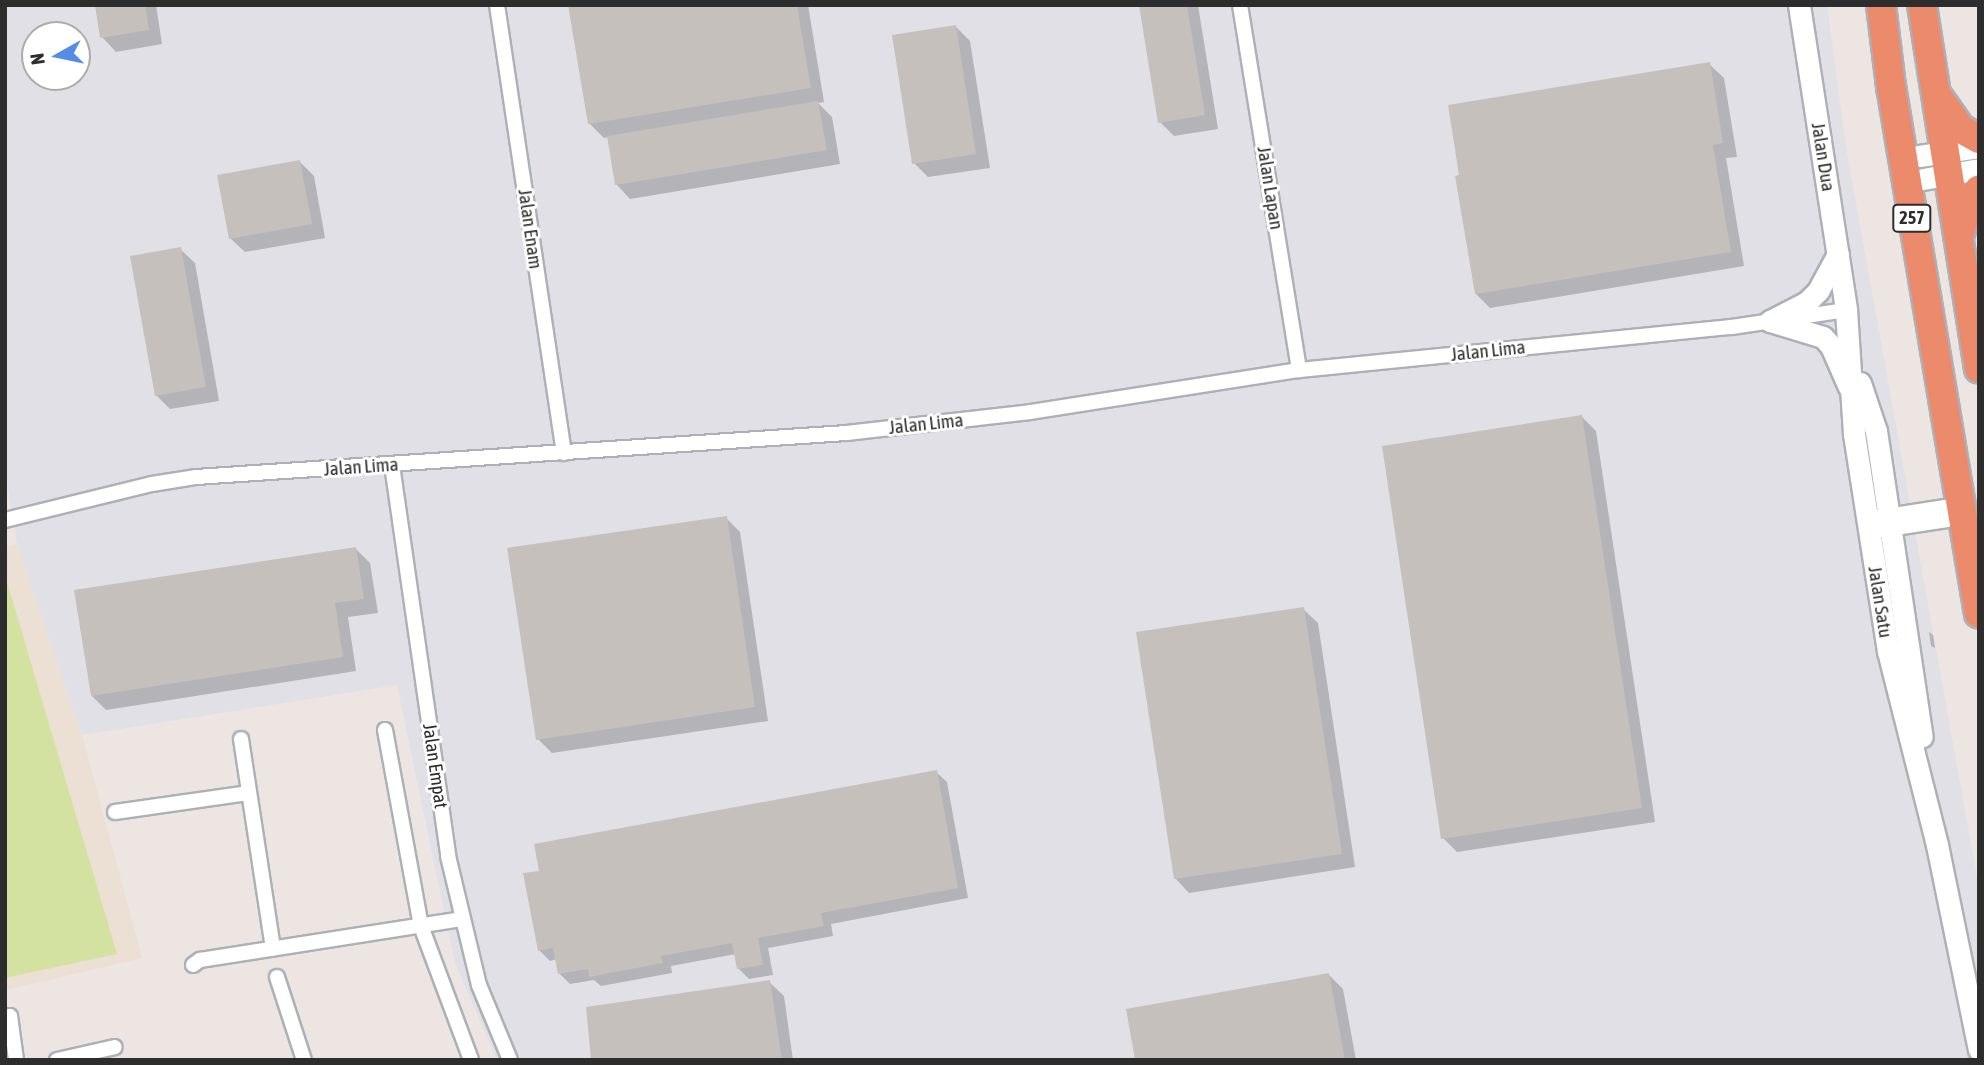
<!DOCTYPE html>
<html>
<head>
<meta charset="utf-8">
<style>
  body { margin:0 }
  #map { position:relative; width:1984px; height:1065px; overflow:hidden; background:#ece5e1; font-family:"Asap Condensed",sans-serif }
  div>[style] { position:absolute }
  [style*='--x'] { left:calc(var(--x)*1px); top:calc(var(--y)*1px); width:calc(var(--w)*1px); rotate:calc(var(--a)*1deg) }
  .industrial>* { inset:0; background:#e1e0e6 }
  .education>* { inset:0; background:#ecdfd3 }
  .pitch>* { inset:0; background:#d4e2a1 }
  .shadow>* { inset:0; background:#0003 }
  .building>* { inset:0; background:#c5c0bc }
  .roads { filter:drop-shadow(2px 0 #adb1b7) drop-shadow(-2px 0 #adb1b7) drop-shadow(0 2px #adb1b7) drop-shadow(0 -2px #adb1b7) }
  .street>* { height:14px; margin:-7px; padding:0 7px; transform-origin:7px; border-radius:7px; background:#fff }
  .secondary>* { height:21px; margin:-10.5px; padding:0 10.5px; transform-origin:10.5px; border-radius:10.5px; background:#fff }
  .highway>* { height:28px; margin:-14px; padding:0 14px; transform-origin:14px; border-radius:14px; background:#ec8a6c }
  span { translate:-50% -50%; white-space:nowrap; text-align:center; line-height:1.15; -webkit-text-stroke:6px #fff; paint-order:stroke }
  .shield-label span { padding:2px 5px; background:#fff; border:2px solid; border-radius:5px; -webkit-text-stroke-width:0 }
  .shield-label { font-size:18px; color:#2d2d2d; font-weight:700 }
  .street-label { font-size:19px; color:#2d2d2d }
  .frame { position:absolute; inset:0; border:7px solid #2d2d2d; pointer-events:none }
  .north { position:absolute; left:21px; top:21px; width:70px; height:70px; box-sizing:border-box; background:#fff; border:2px solid #ababab; border-radius:50%; rotate:261deg; font-size:19px; font-weight:700; line-height:28px; text-align:center; color:#2d2d2d }
  .north::after { content:''; display:block; margin:auto; width:24px; height:32px; background:#558de6; clip-path:polygon(50% 0,100% 100%,50% 72%,0 100%) }
</style>
</head>
<body>
<div id="map">
  <div class="industrial">
    <div style="clip-path:polygon(evenodd,5px 5px,1827px 5px,1846px 147px,1979px 889px,1979px 1060px,497px 1060px,455px 963px,397px 685px,82px 735px,17px 544px,5px 471px,5px 5px,35px 35px,77px 35px,77px 77px,35px 77px,35px 35px)"></div>
  </div>
  <div class="education">
    <div style="clip-path:polygon(17px 544px,82px 735px,142px 958px,5px 990px,5px 547px)"></div>
  </div>
  <div class="pitch">
    <div style="clip-path:polygon(5px 575px,117px 954px,5px 978px)"></div>
  </div>
  <div class="shadow">
    <div style="clip-path:polygon(97px 5px,156px 5px,162px 44px,116px 52px,102px 37px)"></div>
    <div style="clip-path:polygon(570px 5px,808px 5px,824px 102px,818px 103px,832px 117px,840px 164px,630px 199px,616px 184px,609px 137px,604px 138px,590px 124px)"></div>
    <div style="clip-path:polygon(1140px 5px,1198px 5px,1218px 129px,1174px 136px,1160px 122px)"></div>
    <div style="clip-path:polygon(956px 27px,970px 41px,990px 168px,928px 177px,914px 163px)"></div>
    <div style="clip-path:polygon(1709px 64px,1724px 78px,1737px 157px,1726px 158px,1744px 266px,1490px 308px,1476px 294px)"></div>
    <div style="clip-path:polygon(300px 162px,314px 176px,325px 238px,245px 252px,230px 238px)"></div>
    <div style="clip-path:polygon(180px 249px,195px 263px,219px 401px,170px 409px,156px 395px)"></div>
    <div style="clip-path:polygon(1582px 417px,1596px 431px,1655px 822px,1457px 852px,1443px 838px)"></div>
    <div style="clip-path:polygon(726px 518px,740px 532px,768px 721px,552px 753px,538px 739px)"></div>
    <div style="clip-path:polygon(356px 549px,370px 563px,378px 613px,348px 617px,356px 671px,106px 710px,92px 696px)"></div>
    <div style="clip-path:polygon(1303px 609px,1318px 623px,1355px 867px,1189px 893px,1175px 878px)"></div>
    <div style="clip-path:polygon(1929px 632px,1933px 635px,1935px 648px,1931px 646px)"></div>
    <div style="clip-path:polygon(936px 772px,947px 782px,968px 898px,831px 924px,833px 936px,768px 948px,773px 975px,749px 979px,738px 968px,736px 954px,671px 966px,672px 973px,601px 986px,594px 980px,570px 984px,560px 974px,557px 959px,550px 961px,539px 950px)"></div>
    <div style="clip-path:polygon(1329px 975px,1343px 989px,1356px 1060px,1137px 1060px)"></div>
    <div style="clip-path:polygon(769px 982px,784px 996px,793px 1060px,592px 1060px)"></div>
  </div>
  <div class="building">
    <div style="clip-path:polygon(95px 5px,145px 5px,149px 30px,100px 38px)"></div>
    <div style="clip-path:polygon(568px 5px,797px 5px,811px 88px,588px 124px)"></div>
    <div style="clip-path:polygon(1139px 5px,1187px 5px,1205px 115px,1158px 123px)"></div>
    <div style="clip-path:polygon(956px 25px,976px 154px,912px 164px,892px 35px)"></div>
    <div style="clip-path:polygon(1710px 62px,1723px 143px,1713px 145px,1731px 252px,1475px 294px,1455px 176px,1459px 175px,1448px 105px)"></div>
    <div style="clip-path:polygon(818px 101px,827px 150px,615px 185px,607px 136px)"></div>
    <div style="clip-path:polygon(300px 160px,312px 224px,229px 239px,217px 175px)"></div>
    <div style="clip-path:polygon(181px 247px,206px 387px,155px 396px,130px 256px)"></div>
    <div style="clip-path:polygon(1582px 415px,1642px 808px,1441px 839px,1382px 446px)"></div>
    <div style="clip-path:polygon(727px 516px,755px 707px,536px 740px,507px 548px)"></div>
    <div style="clip-path:polygon(356px 547px,364px 599px,335px 603px,343px 657px,91px 696px,74px 590px)"></div>
    <div style="clip-path:polygon(1304px 607px,1342px 854px,1174px 879px,1136px 632px)"></div>
    <div style="clip-path:polygon(937px 770px,958px 888px,821px 913px,824px 926px,758px 938px,763px 965px,737px 969px,732px 943px,661px 956px,663px 963px,589px 977px,588px 969px,558px 974px,553px 948px,538px 951px,523px 873px,539px 871px,534px 844px)"></div>
    <div style="clip-path:polygon(1329px 973px,1345px 1060px,1135px 1060px,1126px 1009px)"></div>
    <div style="clip-path:polygon(770px 980px,782px 1060px,591px 1060px,586px 1007px)"></div>
  </div>
  <div class="roads">
    <div class="street">
      <div style="--x:497;--y:5;--w:453;--a:81.5"></div>
      <div style="--x:1240;--y:5;--w:370;--a:80.8"></div>
      <div style="--x:392;--y:465;--w:395;--a:81.8"></div>
      <div style="--x:448;--y:856;--w:133;--a:76.5"></div>
      <div style="--x:479;--y:985;--w:81;--a:67.5"></div>
      <div style="--x:1868;--y:519;--w:78;--a:-8.9"></div>
      <div style="--x:5;--y:520;--w:151;--a:-13.8"></div>
      <div style="--x:152;--y:484;--w:45;--a:-9"></div>
      <div style="--x:196;--y:477;--w:652;--a:-3.87"></div>
      <div style="--x:847;--y:433;--w:184;--a:-6.5"></div>
      <div style="--x:1030;--y:412;--w:272;--a:-8.9"></div>
      <div style="--x:1299;--y:370;--w:435;--a:-5.7"></div>
      <div style="--x:1732;--y:327;--w:115;--a:-8.5"></div>
      <div style="--x:1882;--y:530;--w:66;--a:-8.7"></div>
      <div style="--x:385;--y:730;--w:199;--a:79.6"></div>
      <div style="--x:421;--y:926;--w:143;--a:69.5"></div>
      <div style="--x:241;--y:739;--w:212;--a:81.3"></div>
      <div style="--x:115;--y:812;--w:134;--a:-8.1"></div>
      <div style="--x:193;--y:965;--w:9;--a:-36"></div>
      <div style="--x:200;--y:960;--w:266;--a:-8.9"></div>
      <div style="--x:277;--y:977;--w:87;--a:72"></div>
      <div style="--x:10;--y:1016;--w:44;--a:82.2"></div>
      <div style="--x:57;--y:1060;--w:59;--a:-12.6"></div>
    </div>
    <div class="secondary">
      <div style="--x:1799;--y:5;--w:309;--a:81.2"></div>
      <div style="--x:1846;--y:310;--w:124;--a:86.3"></div>
      <div style="--x:1854;--y:434;--w:220;--a:81.1"></div>
      <div style="--x:1888;--y:651;--w:200;--a:75.8"></div>
      <div style="--x:1937;--y:845;--w:209;--a:78.4"></div>
      <div style="--x:1919;--y:156;--w:61;--a:-8.5"></div>
      <div style="--x:1923;--y:179;--w:57;--a:-10.1"></div>
      <div style="--x:1770;--y:321;--w:55;--a:16.8"></div>
      <div style="--x:1823;--y:337;--w:12;--a:48"></div>
      <div style="--x:1831;--y:346;--w:45;--a:66.3"></div>
      <div style="--x:1770;--y:321;--w:42;--a:-27.2"></div>
      <div style="--x:1807;--y:302;--w:16;--a:-45"></div>
      <div style="--x:1818;--y:291;--w:42;--a:-61.6"></div>
      <div style="--x:1860;--y:383;--w:51;--a:71.6"></div>
      <div style="--x:1876;--y:431;--w:309;--a:81.5"></div>
    </div>
    <div class="highway">
      <div style="--x:1881;--y:5;--w:82;--a:83"></div>
      <div style="--x:1891;--y:86;--w:535;--a:80.54"></div>
      <div style="--x:1922;--y:5;--w:368;--a:81.1"></div>
      <div style="--x:1939;--y:98;--w:38;--a:55"></div>
      <div style="--x:1961;--y:129;--w:21;--a:29"></div>
      <div style="--x:1960;--y:234;--w:30;--a:-75"></div>
      <div style="--x:1968;--y:205;--w:19;--a:-55"></div>
    </div>
  </div>
  <div class="shield-label">
    <span style="left:1912px;top:218px">257</span>
  </div>
  <div class="street-label">
    <span style="left:1823px;top:157px;rotate:81deg">Jalan Dua</span>
    <span style="left:1270px;top:188px;rotate:81deg">Jalan Lapan</span>
    <span style="left:530px;top:229px;rotate:82deg">Jalan Enam</span>
    <span style="left:1488px;top:351px;rotate:-6deg">Jalan Lima</span>
    <span style="left:926px;top:424px;rotate:-6deg">Jalan Lima</span>
    <span style="left:361px;top:467px;rotate:-4deg">Jalan Lima</span>
    <span style="left:1880px;top:602px;rotate:81deg">Jalan Satu</span>
    <span style="left:435px;top:766px;rotate:82deg">Jalan Empat</span>
  </div>
  <div class="frame"></div>
  <div class="north">N</div>
</div>
</body>
</html>
